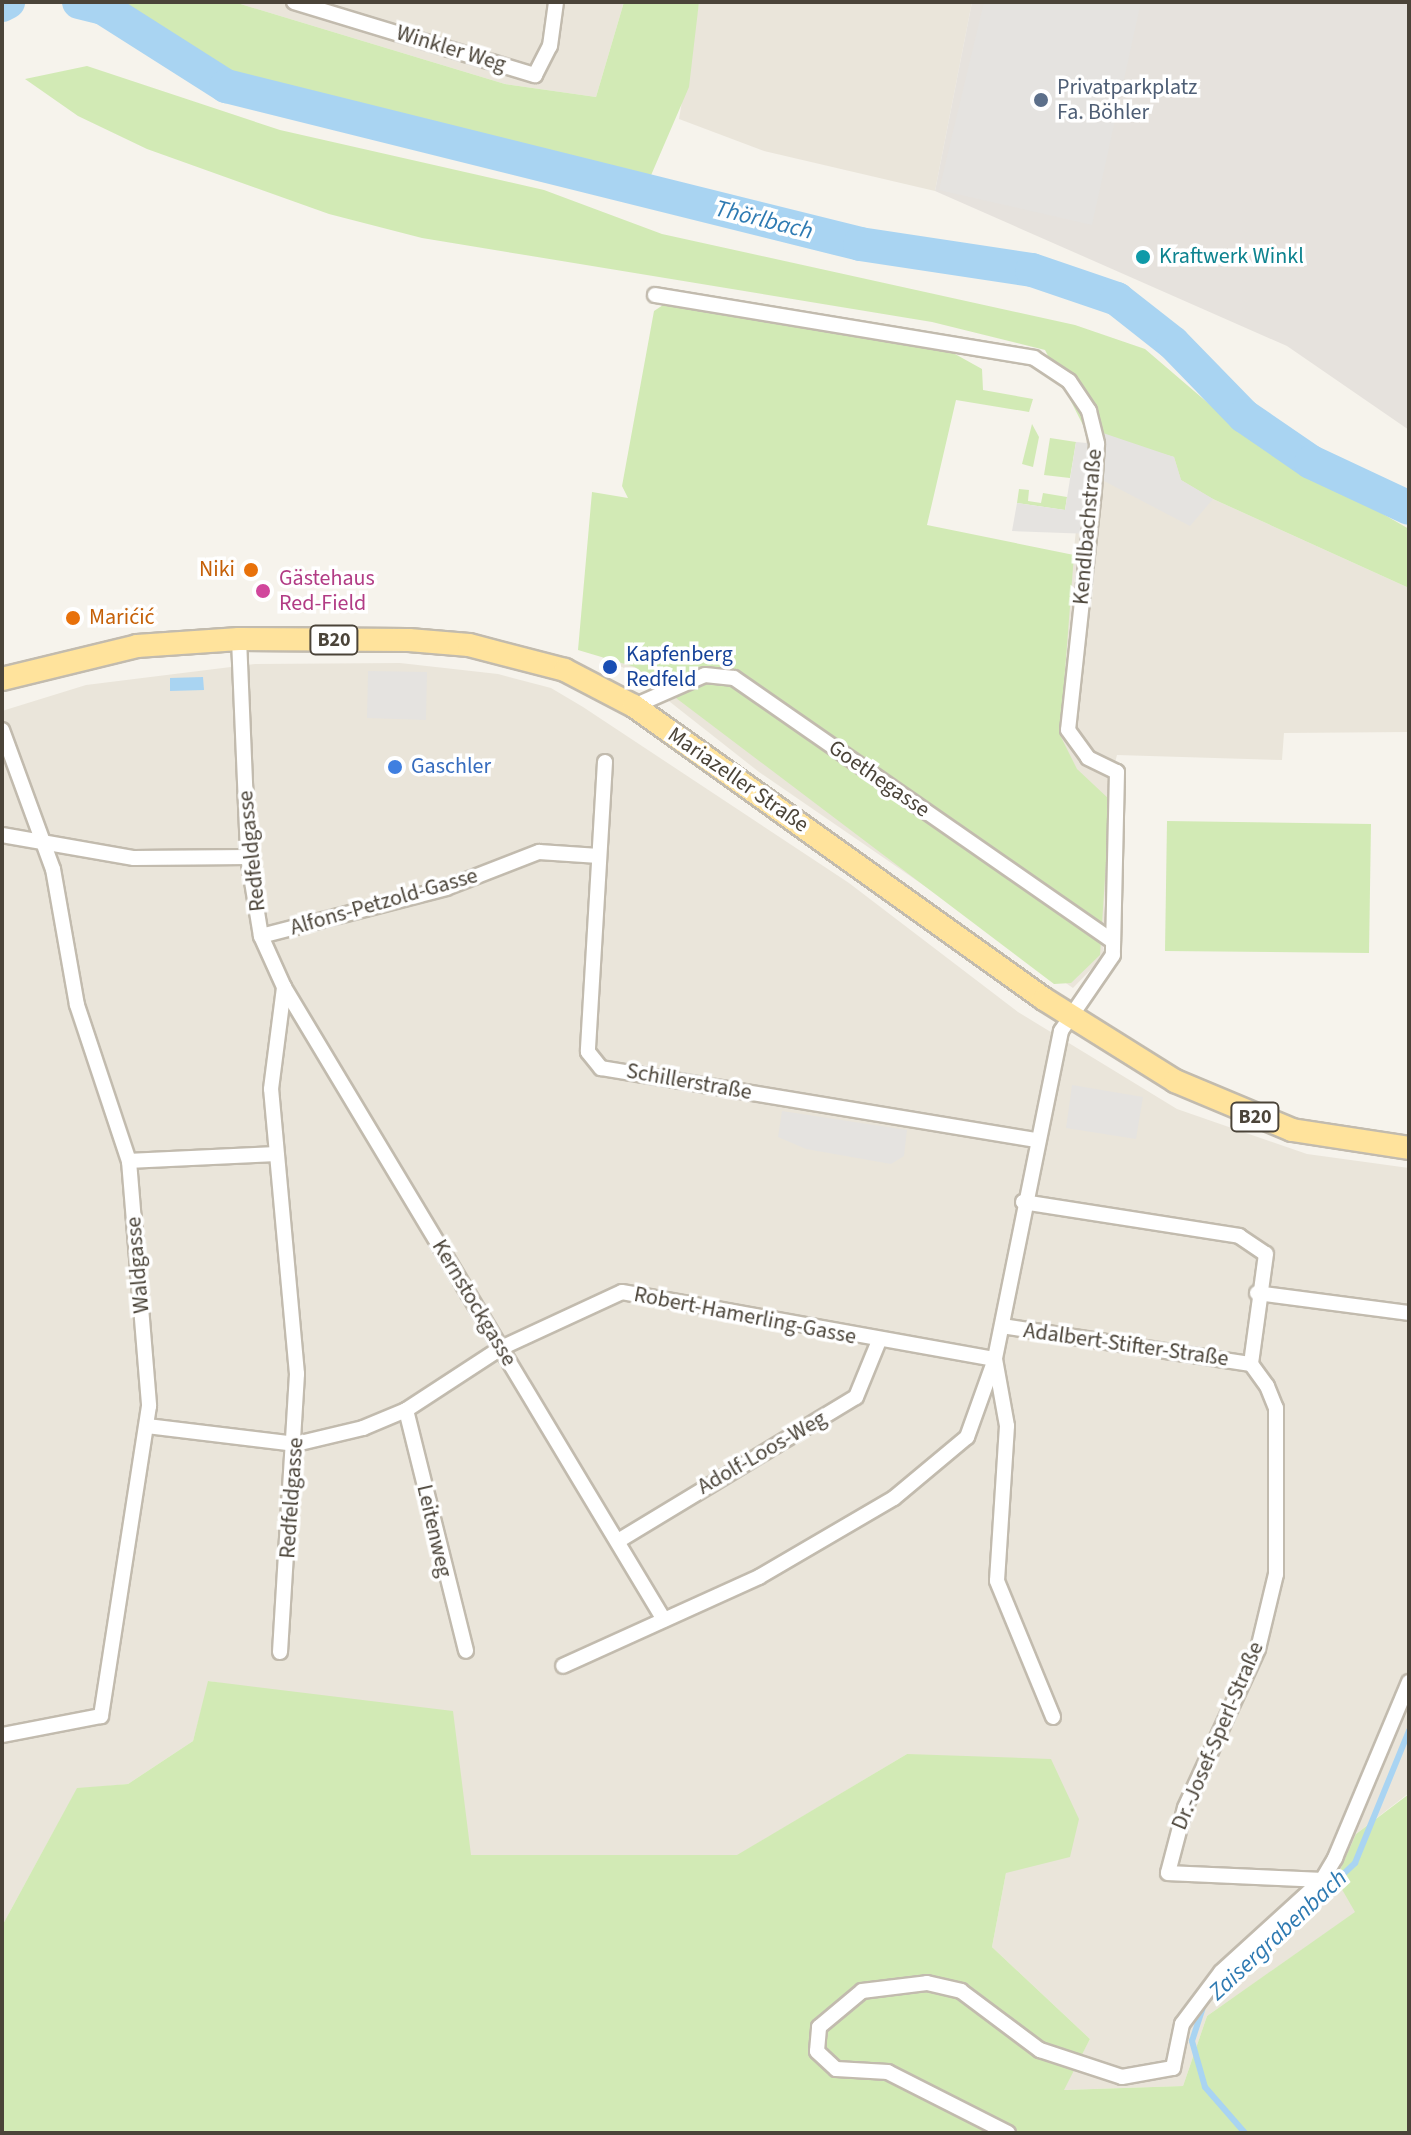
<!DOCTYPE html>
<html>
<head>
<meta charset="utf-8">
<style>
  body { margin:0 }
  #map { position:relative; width:1411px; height:2135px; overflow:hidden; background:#f6f3ec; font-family:"Source Sans 3",sans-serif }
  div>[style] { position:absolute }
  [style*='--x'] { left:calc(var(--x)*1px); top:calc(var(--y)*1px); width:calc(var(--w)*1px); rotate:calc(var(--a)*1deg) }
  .residential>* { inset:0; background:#eae5da }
  .industrial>* { inset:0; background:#e6e2dd }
  .green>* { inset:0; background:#d2eab5 }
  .parking>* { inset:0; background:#e5e3e0 }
  .water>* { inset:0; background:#a9d4f2 }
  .stream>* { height:6px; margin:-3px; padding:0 3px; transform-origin:3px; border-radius:3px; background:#a9d4f2 }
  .river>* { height:34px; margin:-17px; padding:0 17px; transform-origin:17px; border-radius:17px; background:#a9d4f2 }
  .roads { filter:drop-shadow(2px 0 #c2bbae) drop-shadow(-2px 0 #c2bbae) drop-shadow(0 2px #c2bbae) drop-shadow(0 -2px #c2bbae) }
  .street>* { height:14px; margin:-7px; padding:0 7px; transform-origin:7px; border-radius:7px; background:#fff }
  .primary>* { height:22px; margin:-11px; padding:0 11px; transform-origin:11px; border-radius:11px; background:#ffe39c }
  .dots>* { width:22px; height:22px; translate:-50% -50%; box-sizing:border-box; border:4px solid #fff; border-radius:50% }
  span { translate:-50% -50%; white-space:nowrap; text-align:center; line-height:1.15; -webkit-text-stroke:7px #fff; paint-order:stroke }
  .shield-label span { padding:2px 6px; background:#fff; border:2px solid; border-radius:6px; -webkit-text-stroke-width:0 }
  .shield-label { font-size:20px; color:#4b4439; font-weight:700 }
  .street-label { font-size:22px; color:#4b4439 }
  .service-label { font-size:22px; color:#4e5e75 }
  .left { translate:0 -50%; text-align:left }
  .culture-label { font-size:22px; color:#0d838f }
  .food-label { font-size:22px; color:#c56008 }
  .right { translate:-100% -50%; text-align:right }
  .hotel-label { font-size:22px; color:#b23c85 }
  .transit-label { font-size:22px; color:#164399 }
  .shop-label { font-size:22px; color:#366cbe }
  .water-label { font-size:24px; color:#2e7ab2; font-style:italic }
  .frame { position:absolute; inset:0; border:4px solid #4b4439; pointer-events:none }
</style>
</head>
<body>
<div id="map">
  <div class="residential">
    <div style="clip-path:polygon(234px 2px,624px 2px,596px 97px,505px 84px)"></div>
    <div style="clip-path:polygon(699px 2px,972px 2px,935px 191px,764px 151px,679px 119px)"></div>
    <div style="clip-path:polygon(1087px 433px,1174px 457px,1213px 499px,1409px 588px,1409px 732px,1284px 733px,1282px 760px,1117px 755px,1108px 790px,1103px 957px,1073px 988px,759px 772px,632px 672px,586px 649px,1073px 557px)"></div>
    <div style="clip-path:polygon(400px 663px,498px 674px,551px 688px,583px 707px,849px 883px,1018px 1012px,1177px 1109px,1307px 1154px,1409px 1168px,1409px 1793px,1356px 1834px,1356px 1912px,1207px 2016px,1183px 2086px,1063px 2090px,1090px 2039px,992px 1947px,1006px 1873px,907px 1754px,738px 1855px,471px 1855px,301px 1697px,209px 1681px,193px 1741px,128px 1784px,77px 1789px,2px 1926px,2px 711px,86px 685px,255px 664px)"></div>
  </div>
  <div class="industrial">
    <div style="clip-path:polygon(972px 2px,1409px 2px,1409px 430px,1287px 346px,935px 191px)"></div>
  </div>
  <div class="green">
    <div style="clip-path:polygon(120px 2px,234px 2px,505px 84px,596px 97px,624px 2px,699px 2px,689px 87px,649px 180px,250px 83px,162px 38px)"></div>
    <div style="clip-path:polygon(87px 66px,280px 130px,544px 190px,662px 234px,1075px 325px,1145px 349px,1243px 433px,1409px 529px,1409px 588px,1213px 499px,1181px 480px,1174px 457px,1087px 433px,1045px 350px,932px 322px,422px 238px,329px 214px,147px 149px,78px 116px,25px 79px)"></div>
    <div style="clip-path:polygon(669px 301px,946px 349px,982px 369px,983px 390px,1033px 399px,1029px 412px,956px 400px,927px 525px,1074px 555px,1060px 735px,1077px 769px,1110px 800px,1100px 955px,1071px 983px,1054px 984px,635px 667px,578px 650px,592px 492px,628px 498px,622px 486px,654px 311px)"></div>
    <div style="clip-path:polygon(1032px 424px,1039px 437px,1033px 467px,1022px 464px)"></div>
    <div style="clip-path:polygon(1050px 438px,1076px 442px,1070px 478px,1044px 475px)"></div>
    <div style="clip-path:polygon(1019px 489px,1029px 490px,1028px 501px,1041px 503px,1043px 493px,1067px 497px,1065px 510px,1017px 503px)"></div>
    <div style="clip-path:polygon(1167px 821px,1371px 824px,1369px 953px,1165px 951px)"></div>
    <div style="clip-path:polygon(208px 1681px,453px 1711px,471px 1855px,737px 1855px,907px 1754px,1051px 1759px,1079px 1819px,1070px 1857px,1006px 1873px,992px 1947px,1090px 2039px,1064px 2090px,1183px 2086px,1207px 2016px,1355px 1912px,1336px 1879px,1356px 1834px,1409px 1794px,1409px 2133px,2px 2133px,2px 1926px,77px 1788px,128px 1784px,193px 1741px)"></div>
  </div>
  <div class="parking">
    <div style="clip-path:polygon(984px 2px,1141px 2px,1092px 225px,939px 190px)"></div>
    <div style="clip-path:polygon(1103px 433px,1174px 457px,1181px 480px,1213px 499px,1190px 526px,1104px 481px)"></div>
    <div style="clip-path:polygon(1076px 442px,1097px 444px,1091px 534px,1012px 531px,1017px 503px,1065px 510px)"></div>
    <div style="clip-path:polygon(368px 671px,427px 672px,426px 720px,367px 718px)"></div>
    <div style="clip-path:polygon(1072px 1085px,1143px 1097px,1136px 1139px,1066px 1128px)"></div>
    <div style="clip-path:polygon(782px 1111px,907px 1130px,904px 1156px,891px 1164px,806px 1149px,778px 1137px)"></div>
  </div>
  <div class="water">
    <div style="clip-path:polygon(203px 677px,204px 690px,170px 691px,170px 678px)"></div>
  </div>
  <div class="stream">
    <div style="--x:1245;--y:2133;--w:61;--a:-131"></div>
    <div style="--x:1205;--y:2087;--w:48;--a:-105.8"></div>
    <div style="--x:1192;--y:2041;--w:40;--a:-72"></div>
    <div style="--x:1204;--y:2003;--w:206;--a:-42.8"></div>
    <div style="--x:1355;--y:1863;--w:143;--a:-67.8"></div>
  </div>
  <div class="river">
    <div style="--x:79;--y:2;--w:25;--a:14"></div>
    <div style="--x:103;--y:8;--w:146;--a:32.4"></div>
    <div style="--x:226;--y:86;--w:653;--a:13.99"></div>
    <div style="--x:860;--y:244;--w:174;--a:8.6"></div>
    <div style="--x:1032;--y:270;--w:90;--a:18.8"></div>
    <div style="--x:1117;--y:299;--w:71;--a:38.2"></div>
    <div style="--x:1173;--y:343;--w:102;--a:45.8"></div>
    <div style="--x:1244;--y:416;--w:81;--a:34.5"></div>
    <div style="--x:1311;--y:462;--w:108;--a:25.1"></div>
    <div style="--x:2;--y:5;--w:7;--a:-27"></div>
  </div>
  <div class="roads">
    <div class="street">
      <div style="--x:294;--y:2;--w:252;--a:16.9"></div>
      <div style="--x:535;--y:75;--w:33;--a:-63"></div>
      <div style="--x:550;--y:46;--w:44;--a:-82.2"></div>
      <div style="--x:655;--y:295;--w:384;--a:9.4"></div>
      <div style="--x:1034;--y:358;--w:42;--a:33.3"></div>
      <div style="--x:1069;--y:381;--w:36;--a:56"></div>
      <div style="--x:1089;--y:411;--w:34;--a:76"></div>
      <div style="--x:1097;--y:444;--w:47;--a:93.7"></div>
      <div style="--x:1094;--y:491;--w:240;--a:96.2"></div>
      <div style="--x:1068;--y:730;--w:34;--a:54"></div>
      <div style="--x:1088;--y:758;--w:32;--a:26"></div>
      <div style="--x:1117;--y:772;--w:183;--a:91.3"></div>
      <div style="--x:1113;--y:955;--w:92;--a:124.4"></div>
      <div style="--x:1061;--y:1031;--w:335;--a:101.4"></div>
      <div style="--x:995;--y:1359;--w:68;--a:79.8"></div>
      <div style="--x:1007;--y:1426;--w:155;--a:93.7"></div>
      <div style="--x:997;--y:1581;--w:147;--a:67.6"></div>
      <div style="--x:239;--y:639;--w:218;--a:87.6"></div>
      <div style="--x:248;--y:857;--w:80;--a:80.7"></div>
      <div style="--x:261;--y:936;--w:56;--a:65.7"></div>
      <div style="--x:284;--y:987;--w:738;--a:59.02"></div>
      <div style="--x:634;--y:706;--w:77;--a:-23.6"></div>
      <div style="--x:705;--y:675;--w:29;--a:6"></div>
      <div style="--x:734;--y:678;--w:461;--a:34.8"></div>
      <div style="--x:2;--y:730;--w:148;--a:69.9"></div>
      <div style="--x:53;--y:869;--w:138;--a:80"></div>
      <div style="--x:77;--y:1005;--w:164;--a:71.6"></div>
      <div style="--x:129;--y:1161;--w:246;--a:85.3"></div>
      <div style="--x:149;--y:1406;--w:314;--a:98.8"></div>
      <div style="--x:101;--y:1716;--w:101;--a:169.1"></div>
      <div style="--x:605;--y:762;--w:290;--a:93.4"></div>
      <div style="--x:588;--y:1052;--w:21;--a:51"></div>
      <div style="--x:601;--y:1068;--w:442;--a:9.4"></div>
      <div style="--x:2;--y:835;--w:134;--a:9.9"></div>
      <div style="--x:134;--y:858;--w:114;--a:-0.5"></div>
      <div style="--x:261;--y:936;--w:191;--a:-14.5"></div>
      <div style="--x:446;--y:888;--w:100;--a:-21.2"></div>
      <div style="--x:539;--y:852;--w:60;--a:3.8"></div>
      <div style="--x:129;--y:1161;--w:146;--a:-2.7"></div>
      <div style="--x:1023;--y:1202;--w:219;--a:8.9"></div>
      <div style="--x:1239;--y:1236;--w:32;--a:34"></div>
      <div style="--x:1266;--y:1254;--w:111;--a:97.8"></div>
      <div style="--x:1257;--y:1293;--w:153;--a:7.5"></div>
      <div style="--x:1002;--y:1326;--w:252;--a:8.7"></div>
      <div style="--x:1251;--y:1364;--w:27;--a:54"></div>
      <div style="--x:1267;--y:1386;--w:24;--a:68"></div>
      <div style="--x:1276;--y:1408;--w:166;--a:90"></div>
      <div style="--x:1276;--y:1574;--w:77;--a:103.5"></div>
      <div style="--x:1258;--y:1649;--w:175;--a:114.7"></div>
      <div style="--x:1185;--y:1808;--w:67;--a:104.7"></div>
      <div style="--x:1168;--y:1873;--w:154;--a:2.6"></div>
      <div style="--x:406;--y:1410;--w:248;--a:76"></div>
      <div style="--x:147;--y:1426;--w:150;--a:6.9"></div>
      <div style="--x:296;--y:1444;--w:69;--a:-13.4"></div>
      <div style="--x:363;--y:1428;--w:47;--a:-22.7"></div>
      <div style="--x:406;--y:1410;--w:113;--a:-33.1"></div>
      <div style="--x:501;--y:1348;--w:133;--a:-24.8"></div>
      <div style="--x:622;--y:1292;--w:379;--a:10.2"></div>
      <div style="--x:995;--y:1359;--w:83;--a:109.7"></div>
      <div style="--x:967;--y:1437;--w:95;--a:140.1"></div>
      <div style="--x:894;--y:1498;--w:156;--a:149.7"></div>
      <div style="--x:759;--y:1577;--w:215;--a:155.6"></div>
      <div style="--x:618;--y:1541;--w:278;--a:-31.2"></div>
      <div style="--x:856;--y:1397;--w:58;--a:-67.8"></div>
      <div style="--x:280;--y:1652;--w:279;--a:-86.5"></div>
      <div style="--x:297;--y:1374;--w:286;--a:-95.2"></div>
      <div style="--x:271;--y:1089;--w:103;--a:-82.7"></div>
      <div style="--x:1008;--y:2133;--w:135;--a:-153.1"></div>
      <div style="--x:888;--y:2072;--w:52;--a:-176.7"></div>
      <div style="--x:836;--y:2069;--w:26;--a:-137"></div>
      <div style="--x:817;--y:2051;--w:24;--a:-85"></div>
      <div style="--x:819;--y:2027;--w:56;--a:-39.9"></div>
      <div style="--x:862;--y:1991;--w:65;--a:-7"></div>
      <div style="--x:927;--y:1983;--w:35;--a:13"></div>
      <div style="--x:961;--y:1991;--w:99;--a:36.8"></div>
      <div style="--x:1040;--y:2050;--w:86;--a:18.2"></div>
      <div style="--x:1122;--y:2077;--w:52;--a:-10"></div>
      <div style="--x:1173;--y:2068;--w:45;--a:-78.4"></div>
      <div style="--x:1182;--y:2024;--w:65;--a:-53.1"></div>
      <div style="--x:1221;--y:1972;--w:137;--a:-42.3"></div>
      <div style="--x:1322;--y:1880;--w:26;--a:-59"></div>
      <div style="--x:1335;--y:1858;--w:191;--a:-67.2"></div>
    </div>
    <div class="primary">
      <div style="--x:2;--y:679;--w:139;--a:-13.7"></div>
      <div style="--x:137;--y:646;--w:102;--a:-3.9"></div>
      <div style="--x:239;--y:639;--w:170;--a:0.3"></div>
      <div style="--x:409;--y:640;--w:60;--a:4.8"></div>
      <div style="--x:469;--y:645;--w:99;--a:14.6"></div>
      <div style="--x:565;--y:670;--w:78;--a:27.6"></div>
      <div style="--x:634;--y:706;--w:504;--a:35.55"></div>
      <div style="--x:1044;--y:999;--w:155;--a:32"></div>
      <div style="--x:1175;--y:1081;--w:127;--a:22.7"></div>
      <div style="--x:1292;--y:1130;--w:118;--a:8.7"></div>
    </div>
  </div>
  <div class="dots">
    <div style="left:1041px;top:100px;background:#5c6f8a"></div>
    <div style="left:1143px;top:257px;background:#0f9aa8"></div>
    <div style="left:251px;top:570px;background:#e8710a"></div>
    <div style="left:263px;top:591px;background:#d1479c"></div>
    <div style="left:73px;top:618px;background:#e8710a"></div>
    <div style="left:610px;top:667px;background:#1a4fb4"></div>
    <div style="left:395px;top:767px;background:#3f7fe0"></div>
  </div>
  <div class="shield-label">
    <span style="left:334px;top:640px">B20</span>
    <span style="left:1255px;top:1117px">B20</span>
  </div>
  <div class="street-label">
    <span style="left:451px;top:49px;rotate:17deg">Winkler Weg</span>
    <span style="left:1088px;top:527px;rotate:-85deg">Kendlbachstraße</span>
    <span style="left:879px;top:779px;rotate:35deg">Goethegasse</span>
    <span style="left:738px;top:780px;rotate:35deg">Mariazeller Straße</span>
    <span style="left:252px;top:851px;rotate:-96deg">Redfeldgasse</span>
    <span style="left:384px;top:902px;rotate:-16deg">Alfons-Petzold-Gasse</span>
    <span style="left:689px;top:1082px;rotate:10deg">Schillerstraße</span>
    <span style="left:138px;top:1265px;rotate:-95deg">Waldgasse</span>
    <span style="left:474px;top:1303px;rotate:59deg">Kernstockgasse</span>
    <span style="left:745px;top:1316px;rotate:11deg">Robert-Hamerling-Gasse</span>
    <span style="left:1126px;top:1345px;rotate:8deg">Adalbert-Stifter-Straße</span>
    <span style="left:762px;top:1453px;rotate:-30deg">Adolf-Loos-Weg</span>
    <span style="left:292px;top:1498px;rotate:-86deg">Redfeldgasse</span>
    <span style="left:434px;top:1531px;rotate:77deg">Leitenweg</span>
    <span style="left:1218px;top:1736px;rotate:-67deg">Dr.-Josef-Sperl-Straße</span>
  </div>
  <div class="service-label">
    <span class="left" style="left:1057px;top:100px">Privatparkplatz<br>Fa. Böhler</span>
  </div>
  <div class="culture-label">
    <span class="left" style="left:1159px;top:257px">Kraftwerk Winkl</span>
  </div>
  <div class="food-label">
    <span class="right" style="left:235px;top:570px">Niki</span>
    <span class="left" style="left:89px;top:618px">Marićić</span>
  </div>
  <div class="hotel-label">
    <span class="left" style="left:279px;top:591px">Gästehaus<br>Red-Field</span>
  </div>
  <div class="transit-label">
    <span class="left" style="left:626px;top:667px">Kapfenberg<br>Redfeld</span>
  </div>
  <div class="shop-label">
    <span class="left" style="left:411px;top:767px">Gaschler</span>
  </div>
  <div class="water-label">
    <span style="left:764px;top:220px;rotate:14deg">Thörlbach</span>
    <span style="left:1278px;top:1935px;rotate:-43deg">Zaisergrabenbach</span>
  </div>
  <div class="frame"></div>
</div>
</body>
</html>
